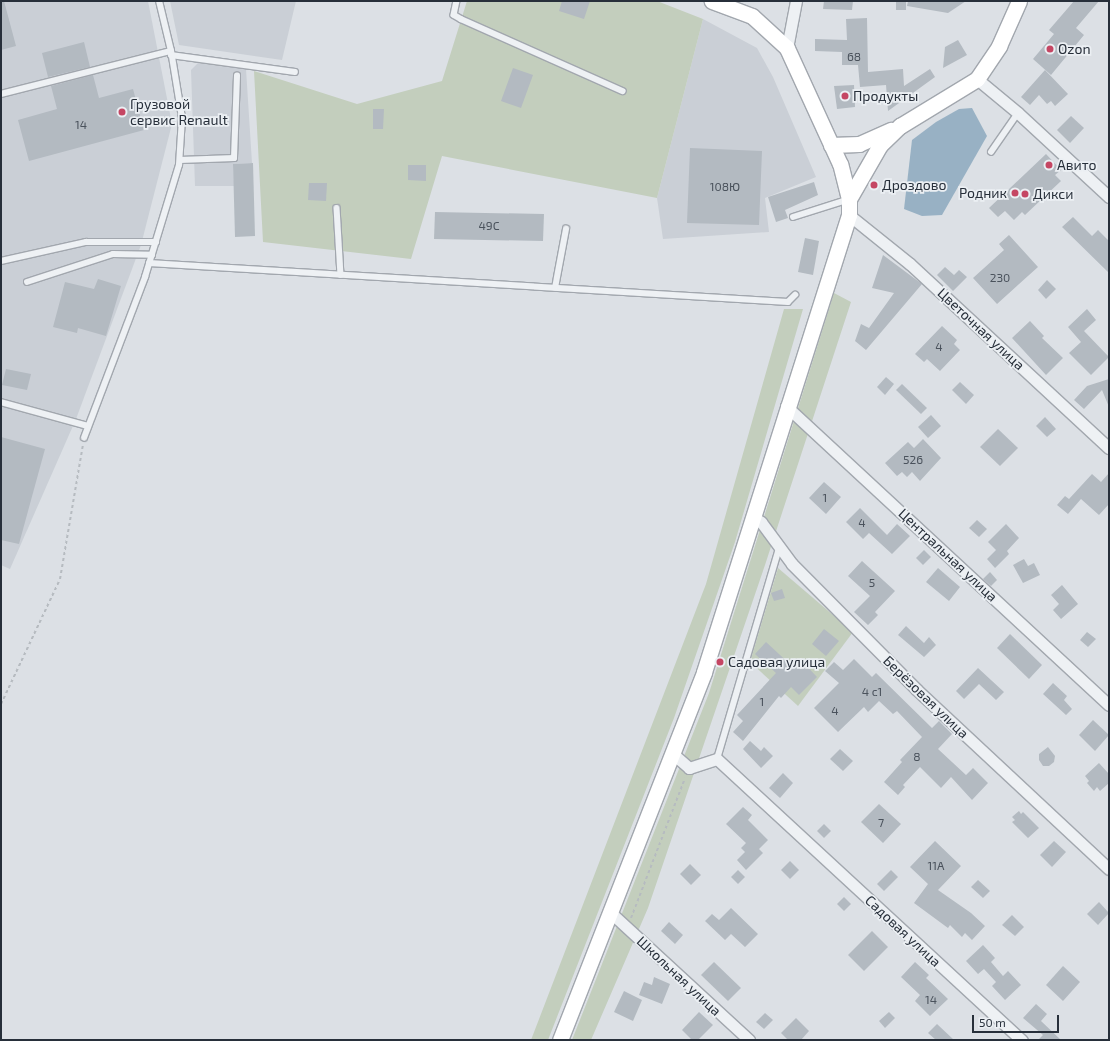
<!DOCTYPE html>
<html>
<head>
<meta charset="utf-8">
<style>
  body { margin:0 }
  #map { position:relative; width:1110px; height:1041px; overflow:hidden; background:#dce0e5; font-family:"Exo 2",sans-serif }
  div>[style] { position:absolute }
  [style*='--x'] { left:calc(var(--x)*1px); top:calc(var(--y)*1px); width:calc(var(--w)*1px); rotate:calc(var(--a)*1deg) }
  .built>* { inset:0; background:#cacfd6 }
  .green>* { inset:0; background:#c3cebd }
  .water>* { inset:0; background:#98b1c4 }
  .building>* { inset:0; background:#b3bac1 }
  .path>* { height:2px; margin-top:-1px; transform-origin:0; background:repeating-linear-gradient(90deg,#b6bbc0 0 3px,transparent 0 6px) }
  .roads { filter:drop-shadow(1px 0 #a2a7ae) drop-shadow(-1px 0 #a2a7ae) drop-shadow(0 1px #a2a7ae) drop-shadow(0 -1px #a2a7ae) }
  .lane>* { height:5.5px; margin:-2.75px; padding:0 2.75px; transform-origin:2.75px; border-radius:2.75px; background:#eef1f4 }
  .street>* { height:11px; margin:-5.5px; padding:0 5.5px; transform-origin:5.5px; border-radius:5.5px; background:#eef1f4 }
  .secondary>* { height:15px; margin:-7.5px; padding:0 7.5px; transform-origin:7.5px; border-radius:7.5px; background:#fff }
  .dots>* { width:11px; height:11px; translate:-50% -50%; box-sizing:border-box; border:2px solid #ebeff3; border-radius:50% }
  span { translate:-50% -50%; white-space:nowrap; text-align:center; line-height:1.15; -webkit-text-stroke:3.5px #ebeff3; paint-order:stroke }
  .number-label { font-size:12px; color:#4a525c }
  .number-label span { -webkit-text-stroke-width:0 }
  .poi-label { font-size:14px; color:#272f3a }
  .left { translate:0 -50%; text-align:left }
  .right { translate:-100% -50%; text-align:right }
  .street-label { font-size:14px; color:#272f3a }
  .frame { position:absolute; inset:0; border:2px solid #272f3a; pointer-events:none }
  .scale { position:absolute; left:972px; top:1015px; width:87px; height:18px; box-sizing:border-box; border:2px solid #272f3a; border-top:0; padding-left:5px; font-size:12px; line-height:14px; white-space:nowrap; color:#272f3a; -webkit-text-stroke:3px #ebeff3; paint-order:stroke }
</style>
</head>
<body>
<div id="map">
  <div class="built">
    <div style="clip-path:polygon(1px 1px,148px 1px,172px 124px,141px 245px,76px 419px,10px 569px,1px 565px)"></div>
    <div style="clip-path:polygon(170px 1px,296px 1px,282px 60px,179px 45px)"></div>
    <div style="clip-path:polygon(703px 19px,757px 48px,773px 77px,816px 177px,765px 198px,769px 232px,663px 239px,657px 198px)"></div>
    <div style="clip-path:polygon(199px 62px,246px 69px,252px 163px,233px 164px,234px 186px,195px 186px,191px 70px)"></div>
  </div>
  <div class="green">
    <div style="clip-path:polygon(467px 1px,657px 1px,703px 19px,657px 198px,442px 156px,411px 259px,263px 242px,254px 71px,357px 104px,442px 81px)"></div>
    <div style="clip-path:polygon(834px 293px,851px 302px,765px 565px,648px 908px,591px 1040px,572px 1040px,709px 693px)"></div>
    <div style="clip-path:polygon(784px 309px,803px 309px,735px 542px,674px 718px,548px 1040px,531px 1040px,706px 584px)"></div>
    <div style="clip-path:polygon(778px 568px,853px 632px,798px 706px,750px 662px)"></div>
  </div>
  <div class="water">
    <div style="clip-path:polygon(972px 108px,987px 136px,942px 215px,922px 216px,904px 209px,912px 140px,936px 122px,959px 109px)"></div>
  </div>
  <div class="building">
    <div style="clip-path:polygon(4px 1px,16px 46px,1px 50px,1px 2px)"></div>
    <div style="clip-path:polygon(562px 1px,590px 1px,584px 19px,559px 11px)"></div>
    <div style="clip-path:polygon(824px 1px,853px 1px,852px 10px,823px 9px)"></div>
    <div style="clip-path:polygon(896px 1px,906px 1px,906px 10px,896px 10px)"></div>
    <div style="clip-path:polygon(908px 1px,966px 1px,948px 13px,907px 6px)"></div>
    <div style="clip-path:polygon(1074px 1px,1099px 1px,1076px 28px,1084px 35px,1051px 75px,1033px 59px,1054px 34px,1049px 30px)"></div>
    <div style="clip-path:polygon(867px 18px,868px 72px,903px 69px,904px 86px,930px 69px,935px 77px,888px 111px,886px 85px,860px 87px,858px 65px,842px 65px,842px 52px,815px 51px,815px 39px,847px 40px,846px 19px)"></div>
    <div style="clip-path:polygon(958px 40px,967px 55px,943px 68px,945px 47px)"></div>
    <div style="clip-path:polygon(84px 42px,90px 67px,48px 77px,42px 53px)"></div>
    <div style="clip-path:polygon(513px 68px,533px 75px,521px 108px,501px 101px)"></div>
    <div style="clip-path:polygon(1045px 70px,1068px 94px,1055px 106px,1051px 101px,1047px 104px,1039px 95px,1030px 105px,1021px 97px)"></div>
    <div style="clip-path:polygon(93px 75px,99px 98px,133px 89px,144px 130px,29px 161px,18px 120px,57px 109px,51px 86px)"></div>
    <div style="clip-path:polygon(854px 85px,855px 107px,837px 109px,834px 86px)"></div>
    <div style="clip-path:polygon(373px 109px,384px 109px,383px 129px,373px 129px)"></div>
    <div style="clip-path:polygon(1071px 116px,1084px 128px,1070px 143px,1057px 130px)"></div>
    <div style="clip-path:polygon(690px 148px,762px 151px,759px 225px,687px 223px)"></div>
    <div style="clip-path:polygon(1046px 154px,1061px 170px,1055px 175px,1061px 181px,1025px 215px,1022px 212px,1014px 220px,1005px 211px,998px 217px,989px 208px)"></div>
    <div style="clip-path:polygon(253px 163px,255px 236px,235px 237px,233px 164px)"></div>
    <div style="clip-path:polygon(408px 165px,426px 165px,426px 181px,408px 180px)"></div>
    <div style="clip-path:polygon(814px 182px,818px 195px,785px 210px,788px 218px,776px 222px,768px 197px)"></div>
    <div style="clip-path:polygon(309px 183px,327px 183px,326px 201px,308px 200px)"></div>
    <div style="clip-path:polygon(435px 212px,544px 214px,543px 241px,434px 239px)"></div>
    <div style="clip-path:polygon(1073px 217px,1092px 236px,1098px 230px,1109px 241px,1109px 273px,1062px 227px)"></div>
    <div style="clip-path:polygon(1009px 235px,1038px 267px,997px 304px,973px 278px,1004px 250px,999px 244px)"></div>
    <div style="clip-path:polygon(805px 238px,819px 241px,813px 275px,798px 272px)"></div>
    <div style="clip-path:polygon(883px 255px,922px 284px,866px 350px,855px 341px,861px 324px,869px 328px,894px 293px,872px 288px)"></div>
    <div style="clip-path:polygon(945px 267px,954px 275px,959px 270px,967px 277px,953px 291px,937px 275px)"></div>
    <div style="clip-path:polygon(98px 279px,121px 286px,106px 336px,78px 328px,77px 333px,53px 327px,65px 282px,94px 289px)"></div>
    <div style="clip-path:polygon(1047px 280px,1056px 289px,1046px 299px,1038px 290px)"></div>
    <div style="clip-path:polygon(1087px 309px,1096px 320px,1084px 331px,1109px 357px,1091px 375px,1069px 353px,1081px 342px,1068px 327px)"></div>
    <div style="clip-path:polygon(1030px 321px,1044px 336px,1042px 338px,1063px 358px,1046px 375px,1012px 338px)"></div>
    <div style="clip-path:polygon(942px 326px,957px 340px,954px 344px,960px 350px,940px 371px,927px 359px,924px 362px,915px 354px)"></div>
    <div style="clip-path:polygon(6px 369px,31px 374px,27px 390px,2px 385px)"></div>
    <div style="clip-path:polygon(886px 377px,894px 384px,885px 395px,877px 387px)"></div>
    <div style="clip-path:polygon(1109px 379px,1109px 407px,1102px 390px,1084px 409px,1074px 400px,1087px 386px)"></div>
    <div style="clip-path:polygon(960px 382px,974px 395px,966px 404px,952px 390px)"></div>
    <div style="clip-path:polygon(902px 384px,927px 408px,921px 414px,896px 390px)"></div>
    <div style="clip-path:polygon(931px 415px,941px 426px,928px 438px,918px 427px)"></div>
    <div style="clip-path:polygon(1045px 417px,1056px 429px,1047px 437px,1036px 426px)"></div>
    <div style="clip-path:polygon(998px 429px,1018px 448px,1000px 466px,980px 447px)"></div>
    <div style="clip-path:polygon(1px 437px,45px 449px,19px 544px,1px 540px)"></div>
    <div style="clip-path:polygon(923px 439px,941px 458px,920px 481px,912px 472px,907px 477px,902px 472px,897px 476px,885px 463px,908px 442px,914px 448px)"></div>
    <div style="clip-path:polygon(1109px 473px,1109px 504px,1099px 515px,1081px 499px,1068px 514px,1057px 505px,1065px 496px,1069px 499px,1092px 474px,1101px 482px)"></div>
    <div style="clip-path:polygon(824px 482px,841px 497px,826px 514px,809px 498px)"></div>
    <div style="clip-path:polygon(860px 508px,887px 535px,897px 524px,910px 536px,892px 554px,869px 533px,863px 539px,846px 522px)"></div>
    <div style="clip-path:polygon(977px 520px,987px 529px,979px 537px,969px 528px)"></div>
    <div style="clip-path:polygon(1006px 524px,1019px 538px,1007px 551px,1009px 554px,995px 568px,987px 559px,996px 550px,988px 542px)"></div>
    <div style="clip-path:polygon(924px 550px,931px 557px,923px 565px,916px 558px)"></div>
    <div style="clip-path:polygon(1024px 559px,1028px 566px,1034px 563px,1040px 575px,1023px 583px,1013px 565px)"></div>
    <div style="clip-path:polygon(862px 561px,895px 591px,875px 612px,878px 615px,868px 625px,854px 612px,870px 596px,848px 576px)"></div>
    <div style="clip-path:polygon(938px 568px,960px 587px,949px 601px,926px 582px)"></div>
    <div style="clip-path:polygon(990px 572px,997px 580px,991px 586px,983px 579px)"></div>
    <div style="clip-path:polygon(1062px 585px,1078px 604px,1061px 619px,1053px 610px,1059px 604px,1051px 595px)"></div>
    <div style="clip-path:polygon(782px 589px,785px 598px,774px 601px,771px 593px)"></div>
    <div style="clip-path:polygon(906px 626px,924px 643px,929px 637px,936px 645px,924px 657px,898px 635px)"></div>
    <div style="clip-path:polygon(824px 629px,839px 641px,826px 656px,812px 644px)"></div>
    <div style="clip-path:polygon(1087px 632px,1096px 639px,1088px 647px,1080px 640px)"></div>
    <div style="clip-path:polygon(1010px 634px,1042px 665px,1029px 679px,997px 648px)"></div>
    <div style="clip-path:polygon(766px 642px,793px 667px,800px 659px,817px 677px,799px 695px,791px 687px,781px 698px,779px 696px,743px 741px,733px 732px,743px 721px,737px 715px,776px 673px,755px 654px)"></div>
    <div style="clip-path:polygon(854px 659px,872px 677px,876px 673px,932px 728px,939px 721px,952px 734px,938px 749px,966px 775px,973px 768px,988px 783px,972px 800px,951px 777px,941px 788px,920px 767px,903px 785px,905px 787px,898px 795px,884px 782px,902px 762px,900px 760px,922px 737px,897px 711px,893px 714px,879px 701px,868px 712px,864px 707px,838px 732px,814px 708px,839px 683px,825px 671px,834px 662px,843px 670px)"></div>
    <div style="clip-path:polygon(978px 668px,1004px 692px,996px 700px,979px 684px,964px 699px,956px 691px)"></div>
    <div style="clip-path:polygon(1053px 683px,1067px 696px,1064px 700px,1072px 709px,1066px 715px,1043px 694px)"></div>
    <div style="clip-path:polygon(1093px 720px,1109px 735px,1095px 751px,1079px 735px)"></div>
    <div style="clip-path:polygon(750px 741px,761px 751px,764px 747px,773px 756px,761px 768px,743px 749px)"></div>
    <div style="clip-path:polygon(1048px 747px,1055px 756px,1054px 762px,1049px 766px,1043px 766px,1039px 760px,1039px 754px)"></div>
    <div style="clip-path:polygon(840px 749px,853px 761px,843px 771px,830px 759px)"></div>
    <div style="clip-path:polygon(1099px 763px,1109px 774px,1109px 783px,1100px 791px,1097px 787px,1094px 791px,1087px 783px,1089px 781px,1085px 776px)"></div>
    <div style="clip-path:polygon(783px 773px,793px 783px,780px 798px,769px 788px)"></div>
    <div style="clip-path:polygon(879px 804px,901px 824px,883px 843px,861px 822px)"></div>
    <div style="clip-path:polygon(743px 807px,752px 815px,748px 820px,768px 840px,759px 849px,763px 853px,746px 870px,737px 860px,745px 852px,741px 848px,746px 843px,726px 824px)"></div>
    <div style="clip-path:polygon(1019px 811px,1021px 814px,1023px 812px,1039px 828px,1028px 838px,1012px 822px,1015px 820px,1012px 817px)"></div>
    <div style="clip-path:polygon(824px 824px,831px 831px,824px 838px,817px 831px)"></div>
    <div style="clip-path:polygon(935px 841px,961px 866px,938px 890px,971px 913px,985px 926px,972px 940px,965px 933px,962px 937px,950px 925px,948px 928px,914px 903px,928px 884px,910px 867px)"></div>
    <div style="clip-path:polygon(1054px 841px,1066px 852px,1052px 867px,1040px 855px)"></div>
    <div style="clip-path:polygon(790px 861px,799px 870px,790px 879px,781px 870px)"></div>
    <div style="clip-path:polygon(690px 864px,701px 875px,691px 885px,680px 874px)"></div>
    <div style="clip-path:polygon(738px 870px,745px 877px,738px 884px,731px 877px)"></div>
    <div style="clip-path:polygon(891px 870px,898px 877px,884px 891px,877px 884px)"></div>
    <div style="clip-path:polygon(978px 880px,990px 891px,983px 898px,971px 887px)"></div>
    <div style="clip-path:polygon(844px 897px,851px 904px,844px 911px,837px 904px)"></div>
    <div style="clip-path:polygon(1099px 902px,1109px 913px,1098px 925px,1087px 914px)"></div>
    <div style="clip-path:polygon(731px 908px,758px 934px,745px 947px,731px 934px,725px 940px,705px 921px,712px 914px,719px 920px)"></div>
    <div style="clip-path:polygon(1012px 915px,1024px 927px,1015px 936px,1002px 925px)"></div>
    <div style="clip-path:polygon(669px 922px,683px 935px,675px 944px,661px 931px)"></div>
    <div style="clip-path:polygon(872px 931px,888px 947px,864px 971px,848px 955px)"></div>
    <div style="clip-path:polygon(983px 945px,995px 958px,991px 962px,1003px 976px,1008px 971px,1021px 985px,1005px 1000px,992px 986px,996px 982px,984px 969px,978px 974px,966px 961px)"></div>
    <div style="clip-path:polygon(714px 962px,741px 988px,728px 1001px,701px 975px)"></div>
    <div style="clip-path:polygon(915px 962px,929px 975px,926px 978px,948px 999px,930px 1016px,915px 1001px,920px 995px,901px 977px)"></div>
    <div style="clip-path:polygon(1063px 966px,1080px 982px,1063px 1001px,1046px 985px)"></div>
    <div style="clip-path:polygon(654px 977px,670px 984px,662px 1004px,639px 995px,644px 982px,652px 985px)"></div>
    <div style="clip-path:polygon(624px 991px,642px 1000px,633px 1021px,614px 1012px)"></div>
    <div style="clip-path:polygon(1036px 1004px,1047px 1014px,1041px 1021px,1061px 1040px,1038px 1040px,1043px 1035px,1023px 1018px)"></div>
    <div style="clip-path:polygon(699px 1012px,713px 1025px,698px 1040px,692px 1040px,682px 1030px)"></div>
    <div style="clip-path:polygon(889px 1012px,895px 1018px,885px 1028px,879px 1021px)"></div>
    <div style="clip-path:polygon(765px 1013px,773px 1020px,764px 1029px,756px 1022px)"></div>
    <div style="clip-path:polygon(796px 1018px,809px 1031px,801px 1040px,788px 1040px,781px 1033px)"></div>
    <div style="clip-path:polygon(937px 1024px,954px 1040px,936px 1040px,928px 1033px)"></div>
  </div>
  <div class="path">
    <div style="--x:1;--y:704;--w:138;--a:-64.7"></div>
    <div style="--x:60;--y:579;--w:136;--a:-80.3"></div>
    <div style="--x:631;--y:918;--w:150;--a:-68.9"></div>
  </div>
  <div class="roads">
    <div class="lane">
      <div style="--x:457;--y:1;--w:14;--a:102"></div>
      <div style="--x:454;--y:15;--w:8;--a:30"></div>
      <div style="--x:461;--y:19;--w:177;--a:24"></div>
      <div style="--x:171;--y:55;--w:125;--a:7.8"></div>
      <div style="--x:1;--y:94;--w:175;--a:-14.2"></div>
      <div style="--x:991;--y:152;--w:47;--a:-55.3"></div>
      <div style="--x:180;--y:160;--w:54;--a:-2.1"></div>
      <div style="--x:234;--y:158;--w:82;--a:-87.9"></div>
      <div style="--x:337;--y:208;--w:67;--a:86.6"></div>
      <div style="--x:793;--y:217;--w:57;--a:-17.5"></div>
      <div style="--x:1;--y:261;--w:87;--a:-12.6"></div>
      <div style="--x:86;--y:242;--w:70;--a:0"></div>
      <div style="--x:149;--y:263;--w:640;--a:3.49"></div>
      <div style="--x:788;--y:302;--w:10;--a:-45"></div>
      <div style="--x:27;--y:282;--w:90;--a:-18"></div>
      <div style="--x:113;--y:254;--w:39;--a:1"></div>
      <div style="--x:555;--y:288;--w:60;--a:-79.4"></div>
      <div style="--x:1;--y:402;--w:90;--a:15.4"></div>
      <div style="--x:84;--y:438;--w:172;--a:-69.2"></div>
      <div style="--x:145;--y:277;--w:117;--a:-73.1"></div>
      <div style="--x:179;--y:165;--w:47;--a:-86.3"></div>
      <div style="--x:182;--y:118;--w:68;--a:-99.3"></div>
      <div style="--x:171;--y:51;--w:51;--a:-103.5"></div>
      <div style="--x:717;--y:759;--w:220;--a:-73.6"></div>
    </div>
    <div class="street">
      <div style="--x:787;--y:48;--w:48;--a:-79.2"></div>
      <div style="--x:977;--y:79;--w:53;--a:39.7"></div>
      <div style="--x:1018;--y:113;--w:124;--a:42.7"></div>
      <div style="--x:849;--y:215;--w:78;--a:38.8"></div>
      <div style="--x:910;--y:264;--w:271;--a:42.8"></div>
      <div style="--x:786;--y:406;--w:440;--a:42.8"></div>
      <div style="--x:752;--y:516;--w:11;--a:34"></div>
      <div style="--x:761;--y:522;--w:52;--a:53.6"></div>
      <div style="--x:792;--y:564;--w:177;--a:45.2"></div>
      <div style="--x:917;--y:690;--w:262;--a:43"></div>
      <div style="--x:672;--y:753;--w:23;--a:41"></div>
      <div style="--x:689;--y:768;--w:29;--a:-18"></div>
      <div style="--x:717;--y:759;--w:415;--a:42.7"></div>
      <div style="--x:610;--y:912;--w:189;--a:42.6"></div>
    </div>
    <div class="secondary">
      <div style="--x:831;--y:145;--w:28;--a:-2"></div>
      <div style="--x:859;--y:144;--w:35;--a:-24"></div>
      <div style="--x:849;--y:199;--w:62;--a:-60.1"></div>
      <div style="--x:880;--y:145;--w:28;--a:-44"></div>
      <div style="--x:900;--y:126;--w:90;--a:-31.4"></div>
      <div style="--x:977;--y:79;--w:40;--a:-56"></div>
      <div style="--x:999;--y:46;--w:49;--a:-66"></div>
      <div style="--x:560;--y:1040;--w:395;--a:-68.6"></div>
      <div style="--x:704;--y:672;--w:479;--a:-72.4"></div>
      <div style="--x:849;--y:215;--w:16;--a:-90"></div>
      <div style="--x:849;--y:199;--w:36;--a:-104"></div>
      <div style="--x:840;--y:164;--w:128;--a:-114.6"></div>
      <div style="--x:787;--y:48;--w:47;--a:-137.6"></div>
      <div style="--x:752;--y:16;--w:43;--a:-159.4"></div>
    </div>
  </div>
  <div class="dots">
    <div style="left:1050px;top:49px;background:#c54663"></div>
    <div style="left:845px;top:96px;background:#c54663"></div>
    <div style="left:122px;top:112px;background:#c54663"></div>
    <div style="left:1049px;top:165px;background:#c54663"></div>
    <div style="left:874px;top:185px;background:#c54663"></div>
    <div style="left:1015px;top:193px;background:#c54663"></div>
    <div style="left:1025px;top:194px;background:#c54663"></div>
    <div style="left:720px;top:662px;background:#c54663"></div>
  </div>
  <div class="number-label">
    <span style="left:854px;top:57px">68</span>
    <span style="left:81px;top:125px">14</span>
    <span style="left:725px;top:187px">108Ю</span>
    <span style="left:489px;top:226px">49С</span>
    <span style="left:1000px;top:278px">230</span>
    <span style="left:939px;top:347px">4</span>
    <span style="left:913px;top:460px">526</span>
    <span style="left:825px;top:498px">1</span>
    <span style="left:862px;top:523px">4</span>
    <span style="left:872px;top:583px">5</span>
    <span style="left:872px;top:692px">4 с1</span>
    <span style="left:762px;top:702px">1</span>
    <span style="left:835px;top:711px">4</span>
    <span style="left:917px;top:757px">8</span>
    <span style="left:881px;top:823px">7</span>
    <span style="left:936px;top:866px">11А</span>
    <span style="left:931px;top:1000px">14</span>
  </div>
  <div class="poi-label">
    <span class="left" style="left:1058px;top:49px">Ozon</span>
    <span class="left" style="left:853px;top:96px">Продукты</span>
    <span class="left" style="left:130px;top:112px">Грузовой<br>сервис Renault</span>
    <span class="left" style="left:1057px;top:165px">Авито</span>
    <span class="left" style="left:882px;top:185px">Дроздово</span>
    <span class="right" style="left:1007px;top:193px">Родник</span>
    <span class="left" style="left:1033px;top:194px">Дикси</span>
    <span class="left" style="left:728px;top:662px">Садовая улица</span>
  </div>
  <div class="street-label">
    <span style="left:981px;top:329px;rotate:43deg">Цветочная улица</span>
    <span style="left:948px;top:555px;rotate:43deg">Центральная улица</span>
    <span style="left:926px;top:697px;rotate:44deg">Берёзовая улица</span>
    <span style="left:903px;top:931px;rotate:43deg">Садовая улица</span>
    <span style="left:679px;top:976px;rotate:43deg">Школьная улица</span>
  </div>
  <div class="frame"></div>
  <div class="scale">50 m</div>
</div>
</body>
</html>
